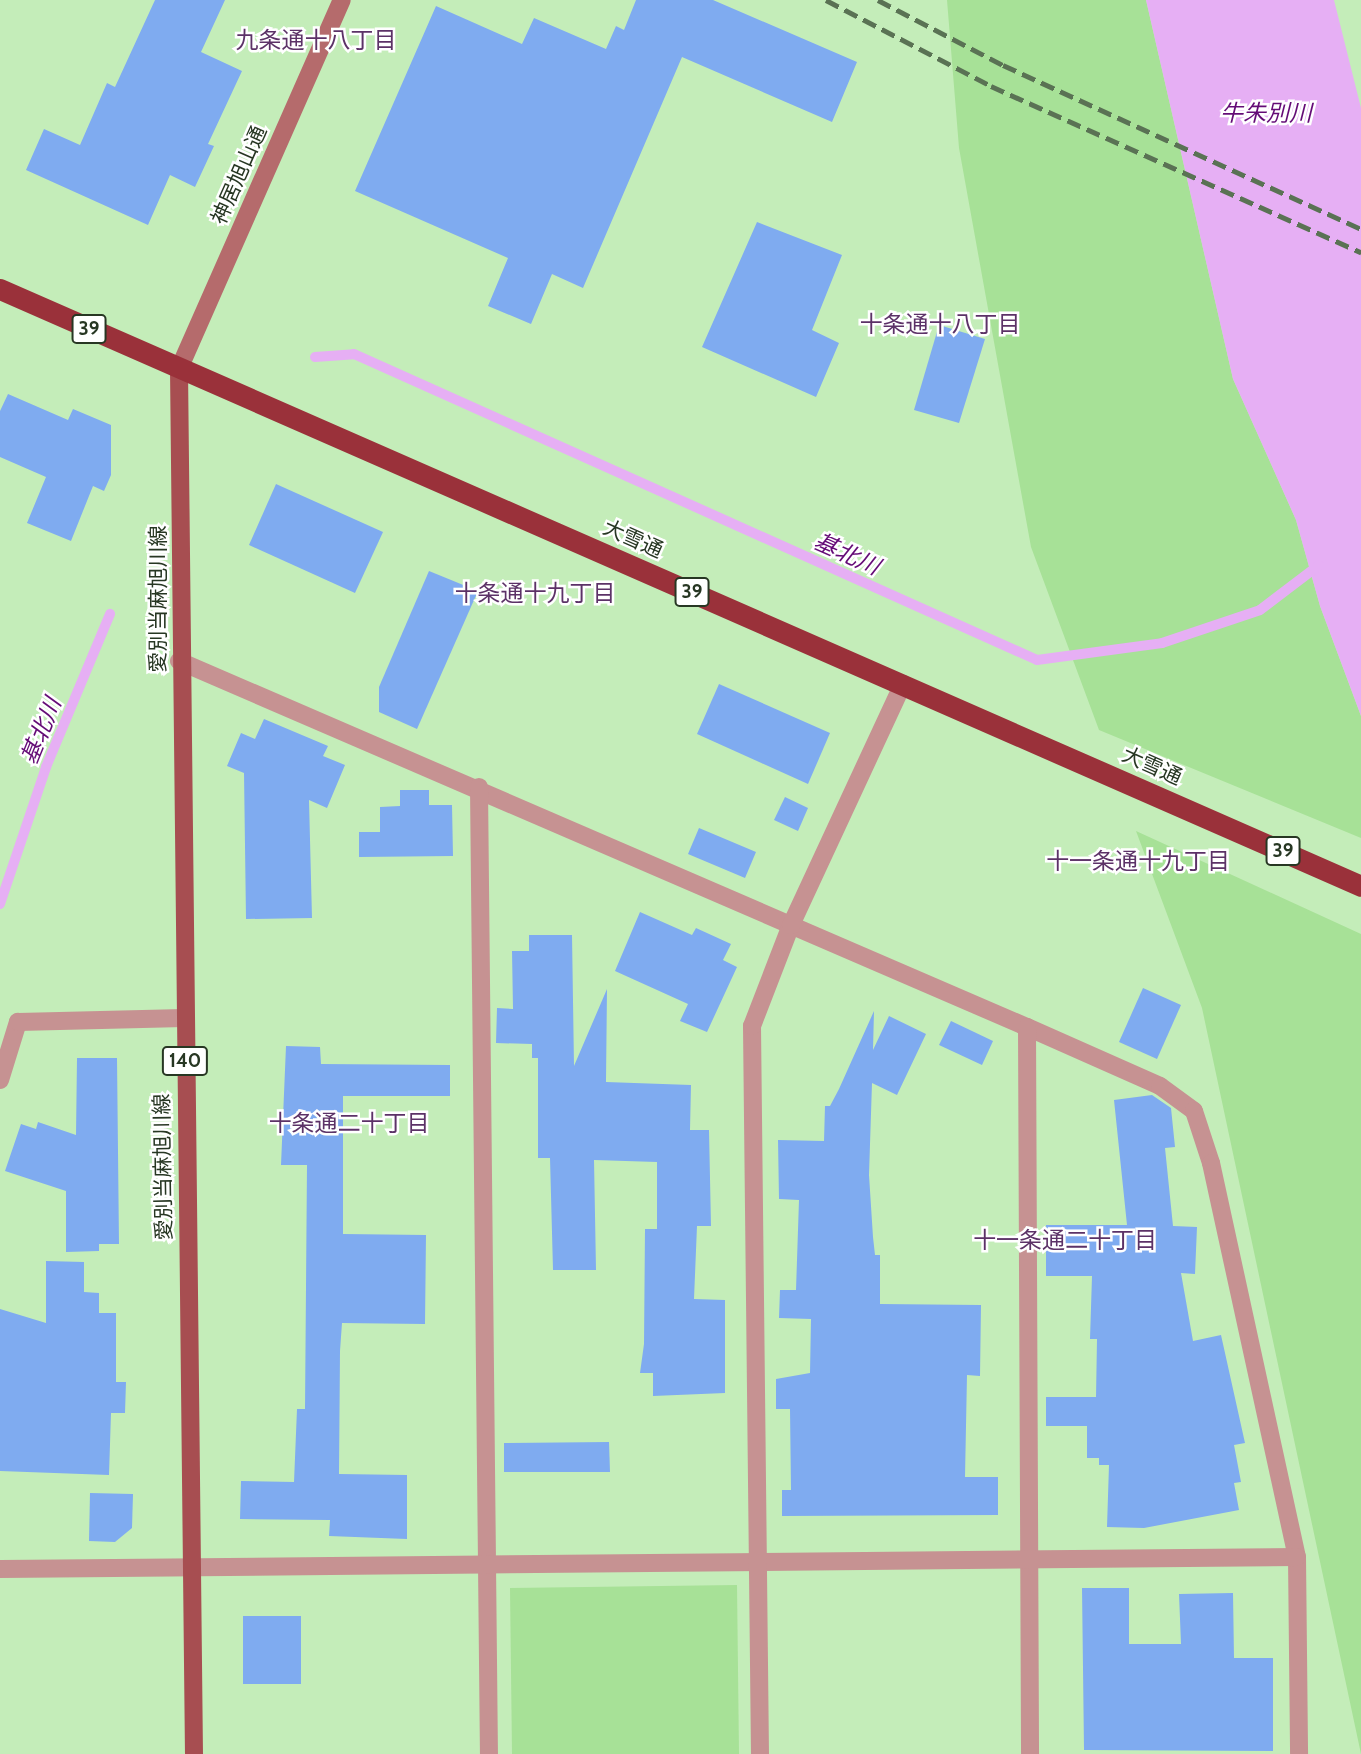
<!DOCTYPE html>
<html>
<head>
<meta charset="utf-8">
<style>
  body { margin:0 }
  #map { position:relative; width:1361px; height:1754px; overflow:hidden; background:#c4edb9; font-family:Cabin,"Noto Sans JP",sans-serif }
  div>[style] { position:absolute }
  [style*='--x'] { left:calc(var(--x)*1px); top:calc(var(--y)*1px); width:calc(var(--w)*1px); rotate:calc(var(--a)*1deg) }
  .green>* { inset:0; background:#a7e197 }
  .water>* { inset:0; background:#e6aff4 }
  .stream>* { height:10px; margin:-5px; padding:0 5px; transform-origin:5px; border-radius:5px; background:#e6aff4 }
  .building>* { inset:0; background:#7fabf0 }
  .street>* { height:18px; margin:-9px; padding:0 9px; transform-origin:9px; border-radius:9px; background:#c69292 }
  .secondary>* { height:18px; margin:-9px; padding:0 9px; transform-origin:9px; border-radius:9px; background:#b56b6c }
  .primary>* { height:18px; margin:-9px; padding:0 9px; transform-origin:9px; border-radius:9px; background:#a74e51 }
  .highway>* { height:21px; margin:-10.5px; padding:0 10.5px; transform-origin:10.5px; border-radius:10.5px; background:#9a313a }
  .rail>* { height:5px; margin-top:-2.5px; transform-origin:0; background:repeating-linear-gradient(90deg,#5a7254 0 14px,transparent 0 21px) }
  span { translate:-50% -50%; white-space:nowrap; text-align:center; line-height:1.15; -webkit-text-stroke:5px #fff; paint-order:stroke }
  .shield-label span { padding:2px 5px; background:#fff; border:2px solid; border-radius:5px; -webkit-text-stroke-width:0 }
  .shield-label { font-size:19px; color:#273723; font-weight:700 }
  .street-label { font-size:21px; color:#273723 }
  .neighbourhood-label { font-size:23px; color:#5c3267 }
  .water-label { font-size:23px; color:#640b76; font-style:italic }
</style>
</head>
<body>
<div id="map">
  <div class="green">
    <div style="clip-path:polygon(947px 0,1146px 0,1233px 379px,1296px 520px,1320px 606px,1361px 716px,1361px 838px,1099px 730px,1031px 547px,959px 148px)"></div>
    <div style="clip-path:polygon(1136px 831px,1361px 934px,1361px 1754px,1202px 1008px)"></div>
    <div style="clip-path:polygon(737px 1585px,739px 1754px,512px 1754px,510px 1588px)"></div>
  </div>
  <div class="water">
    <div style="clip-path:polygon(1146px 0,1334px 0,1361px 108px,1361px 716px,1320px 606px,1296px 520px,1233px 379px)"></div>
  </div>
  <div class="stream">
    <div style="--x:315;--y:357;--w:39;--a:-4"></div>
    <div style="--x:354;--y:354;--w:748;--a:24.13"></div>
    <div style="--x:1037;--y:660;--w:126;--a:-7.7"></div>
    <div style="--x:1162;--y:643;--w:103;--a:-18.6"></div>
    <div style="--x:1260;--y:610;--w:74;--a:-37.3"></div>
    <div style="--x:0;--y:904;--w:145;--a:-71.4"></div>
    <div style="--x:46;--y:767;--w:166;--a:-67.3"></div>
  </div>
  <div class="building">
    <div style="clip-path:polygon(155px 0,225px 0,201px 52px,242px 71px,208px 144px,214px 146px,195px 187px,170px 175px,148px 225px,26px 170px,44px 129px,80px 145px,107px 83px,115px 87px)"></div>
    <div style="clip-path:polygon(636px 0,713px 0,857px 62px,832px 122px,682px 57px,583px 288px,552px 274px,531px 324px,488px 306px,508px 258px,355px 191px,436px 6px,522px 44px,534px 18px,606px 49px,616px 26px,624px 30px)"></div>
    <div style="clip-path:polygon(757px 222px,842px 255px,812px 330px,839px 343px,816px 397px,702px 347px)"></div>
    <div style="clip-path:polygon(939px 325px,985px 339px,959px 423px,914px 410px)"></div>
    <div style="clip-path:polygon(8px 394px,68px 420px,73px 409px,111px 425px,111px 475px,104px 491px,93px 486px,71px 541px,27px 523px,46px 477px,0 457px,0 411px)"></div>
    <div style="clip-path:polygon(276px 484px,383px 532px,355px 593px,249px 545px)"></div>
    <div style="clip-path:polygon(429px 571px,478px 591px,417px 729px,379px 712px,379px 687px)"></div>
    <div style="clip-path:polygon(719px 684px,830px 733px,808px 784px,697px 734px)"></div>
    <div style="clip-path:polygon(264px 719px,328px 746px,323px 756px,345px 765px,327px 808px,309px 800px,312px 918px,246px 919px,244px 773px,227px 766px,241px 733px,255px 739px)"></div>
    <div style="clip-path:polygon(400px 790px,429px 790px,429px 805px,452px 805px,453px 856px,359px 857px,359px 832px,380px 832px,380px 807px,400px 806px)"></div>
    <div style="clip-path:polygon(785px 797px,808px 808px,798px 831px,774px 820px)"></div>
    <div style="clip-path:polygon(699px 828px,756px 852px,745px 878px,688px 854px)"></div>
    <div style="clip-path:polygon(640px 912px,692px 935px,696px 928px,731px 944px,723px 960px,737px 967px,707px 1032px,680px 1021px,688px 1004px,615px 971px)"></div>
    <div style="clip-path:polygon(529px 935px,572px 935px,574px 1066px,607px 989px,606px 1082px,691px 1085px,690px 1130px,709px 1130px,711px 1226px,697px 1226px,694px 1299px,725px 1300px,725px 1393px,653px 1396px,653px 1373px,640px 1373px,644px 1344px,645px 1229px,657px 1229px,657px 1162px,594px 1160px,596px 1270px,553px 1270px,550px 1158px,538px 1158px,538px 1058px,532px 1058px,532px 1044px,496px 1043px,497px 1008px,513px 1009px,512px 951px,529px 951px)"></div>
    <div style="clip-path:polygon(1143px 988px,1181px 1005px,1157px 1059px,1119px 1042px)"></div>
    <div style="clip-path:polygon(874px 1011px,873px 1050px,889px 1016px,926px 1034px,897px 1095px,872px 1083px,869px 1175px,873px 1237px,875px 1255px,880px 1255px,880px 1304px,981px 1305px,980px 1376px,967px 1375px,965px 1477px,998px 1477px,998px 1515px,782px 1516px,782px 1490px,791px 1490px,790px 1409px,776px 1409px,776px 1379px,810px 1373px,811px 1319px,779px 1318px,780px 1290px,796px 1290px,799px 1200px,779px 1199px,778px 1140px,824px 1141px,825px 1106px,830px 1106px,839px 1089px)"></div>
    <div style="clip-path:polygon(951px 1021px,993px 1041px,982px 1065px,939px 1045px)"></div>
    <div style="clip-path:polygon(286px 1046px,320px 1047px,321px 1064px,450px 1065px,450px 1096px,343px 1096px,343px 1234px,426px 1235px,425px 1324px,342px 1323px,340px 1351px,339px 1474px,407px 1475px,407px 1539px,329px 1536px,330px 1520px,240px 1519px,241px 1481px,294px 1482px,297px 1409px,305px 1409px,307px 1165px,281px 1165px)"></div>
    <div style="clip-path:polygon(77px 1058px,117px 1058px,119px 1244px,99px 1244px,99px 1251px,66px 1252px,66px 1191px,5px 1171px,21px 1124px,36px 1129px,38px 1122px,76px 1135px)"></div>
    <div style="clip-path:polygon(1152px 1095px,1171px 1108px,1175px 1147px,1165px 1148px,1173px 1226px,1197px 1227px,1195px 1274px,1181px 1273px,1193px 1341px,1221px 1335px,1245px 1443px,1234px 1445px,1241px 1482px,1234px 1483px,1239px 1510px,1144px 1528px,1107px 1527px,1109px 1465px,1099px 1465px,1099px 1458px,1087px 1458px,1087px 1426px,1046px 1426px,1046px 1397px,1096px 1397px,1097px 1339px,1090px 1339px,1092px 1276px,1046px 1276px,1046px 1225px,1127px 1225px,1114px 1100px)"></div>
    <div style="clip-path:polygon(46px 1261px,84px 1262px,84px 1292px,99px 1293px,99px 1313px,116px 1313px,116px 1382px,126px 1382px,125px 1413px,111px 1413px,109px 1475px,0 1471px,0 1309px,46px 1323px)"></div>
    <div style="clip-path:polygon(609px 1442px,610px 1472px,504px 1472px,504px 1443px)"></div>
    <div style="clip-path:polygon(90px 1493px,133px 1494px,132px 1528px,115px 1542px,89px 1541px)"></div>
    <div style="clip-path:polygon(1082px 1588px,1129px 1588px,1129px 1644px,1181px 1644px,1179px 1594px,1233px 1593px,1234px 1658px,1273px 1658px,1273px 1751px,1084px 1750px)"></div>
    <div style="clip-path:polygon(243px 1616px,301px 1616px,301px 1684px,243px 1684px)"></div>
  </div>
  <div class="street">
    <div style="--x:179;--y:661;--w:924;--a:23.35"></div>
    <div style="--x:1027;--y:1027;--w:145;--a:23.9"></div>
    <div style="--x:1160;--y:1086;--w:42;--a:36.3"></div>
    <div style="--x:1194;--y:1111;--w:55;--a:71.9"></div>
    <div style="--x:1211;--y:1163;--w:403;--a:77.7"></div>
    <div style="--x:1297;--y:1557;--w:197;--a:89.4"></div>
    <div style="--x:479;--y:787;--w:967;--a:89.41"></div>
    <div style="--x:1027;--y:1027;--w:727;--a:89.76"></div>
    <div style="--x:0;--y:1080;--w:61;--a:-72.8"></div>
    <div style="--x:18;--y:1022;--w:166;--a:-1.4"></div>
    <div style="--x:0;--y:1569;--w:1297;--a:-0.53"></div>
    <div style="--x:760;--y:1754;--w:728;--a:-90.63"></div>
    <div style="--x:752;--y:1026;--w:108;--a:-68.9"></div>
    <div style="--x:791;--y:925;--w:266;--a:-65.1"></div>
  </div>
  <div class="secondary">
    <div style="--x:179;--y:369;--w:403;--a:-66.2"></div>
  </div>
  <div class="primary">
    <div style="--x:179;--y:369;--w:1385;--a:89.38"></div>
  </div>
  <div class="highway">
    <div style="--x:0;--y:289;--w:1486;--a:23.68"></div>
  </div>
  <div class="rail">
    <div style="--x:826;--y:0;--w:186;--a:27.5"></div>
    <div style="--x:991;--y:86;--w:406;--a:24.2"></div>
    <div style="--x:878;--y:0;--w:141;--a:27.5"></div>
    <div style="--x:1003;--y:65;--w:394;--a:24.6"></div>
  </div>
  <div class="shield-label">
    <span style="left:89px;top:329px">39</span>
    <span style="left:692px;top:592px">39</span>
    <span style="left:1283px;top:851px">39</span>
    <span style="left:185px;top:1061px">140</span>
  </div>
  <div class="street-label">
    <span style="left:239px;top:175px;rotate:-66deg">神居旭山通</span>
    <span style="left:633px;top:539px;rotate:24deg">大雪通</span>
    <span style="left:158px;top:599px;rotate:-90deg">愛別当麻旭川線</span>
    <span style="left:1152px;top:766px;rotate:24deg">大雪通</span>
    <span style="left:163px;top:1167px;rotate:-91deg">愛別当麻旭川線</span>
  </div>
  <div class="neighbourhood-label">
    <span style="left:316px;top:40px">九条通十八丁目</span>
    <span style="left:940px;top:324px">十条通十八丁目</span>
    <span style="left:535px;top:593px">十条通十九丁目</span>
    <span style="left:1138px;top:861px">十一条通十九丁目</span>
    <span style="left:349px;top:1123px">十条通二十丁目</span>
    <span style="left:1065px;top:1240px">十一条通二十丁目</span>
  </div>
  <div class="water-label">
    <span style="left:1266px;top:113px">牛朱別川</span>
    <span style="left:847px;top:554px;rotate:24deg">基北川</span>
    <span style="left:41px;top:731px;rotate:-68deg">基北川</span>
  </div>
</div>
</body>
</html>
